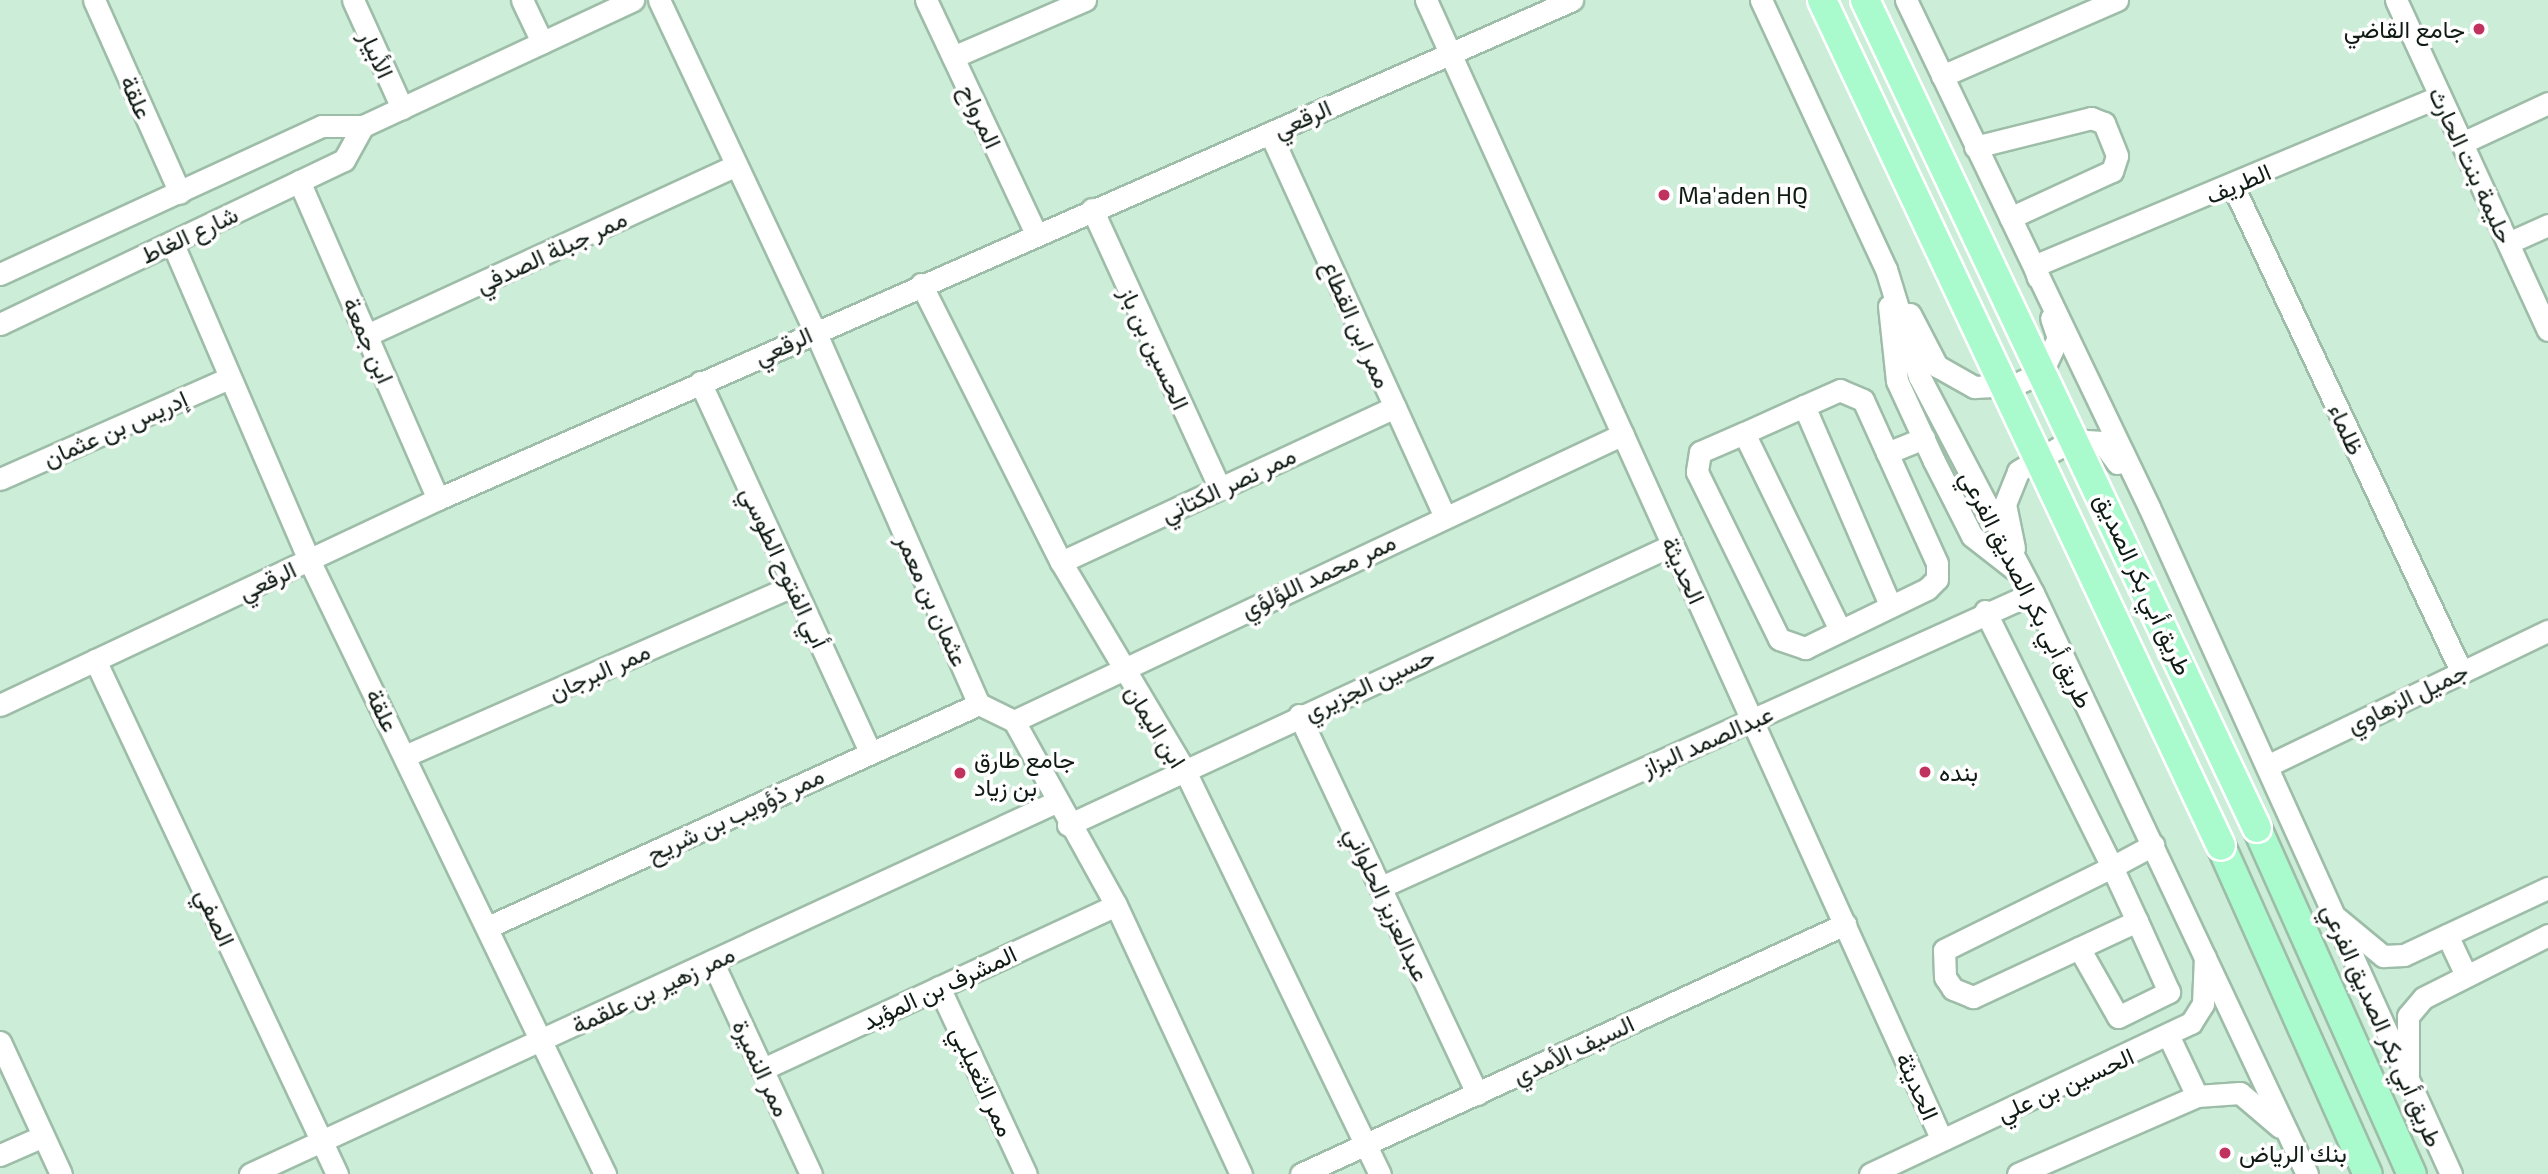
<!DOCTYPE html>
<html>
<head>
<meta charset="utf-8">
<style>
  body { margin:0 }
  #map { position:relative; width:2548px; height:1174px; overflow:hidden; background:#ccedd7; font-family:"Exo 2",Vazirmatn,sans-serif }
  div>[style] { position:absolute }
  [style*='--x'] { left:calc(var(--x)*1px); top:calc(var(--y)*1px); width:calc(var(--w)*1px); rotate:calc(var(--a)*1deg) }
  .roads { filter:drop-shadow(2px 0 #9ebda8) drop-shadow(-2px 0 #9ebda8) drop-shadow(0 2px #9ebda8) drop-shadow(0 -2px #9ebda8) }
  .minor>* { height:21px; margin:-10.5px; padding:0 10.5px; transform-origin:10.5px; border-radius:10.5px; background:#fff }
  .major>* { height:28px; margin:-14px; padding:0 14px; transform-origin:14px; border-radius:14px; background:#a9facd }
  .bridges { filter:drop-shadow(2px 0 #fff) drop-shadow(-2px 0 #fff) drop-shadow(0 2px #fff) drop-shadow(0 -2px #fff) }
  .major-bridge>* { height:28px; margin:-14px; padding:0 14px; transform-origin:14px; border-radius:14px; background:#a9facd }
  .dots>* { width:19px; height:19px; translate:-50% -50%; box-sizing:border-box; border:4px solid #fff; border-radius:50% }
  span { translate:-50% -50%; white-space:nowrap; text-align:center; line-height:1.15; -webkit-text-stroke:7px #fff; paint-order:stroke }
  .poi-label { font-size:24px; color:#0f1b14 }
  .right { translate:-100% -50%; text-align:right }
  .left { translate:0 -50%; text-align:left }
  .street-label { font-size:24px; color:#0f1b14 }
</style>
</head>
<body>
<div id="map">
  <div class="roads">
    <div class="minor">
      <div style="--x:94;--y:0;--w:211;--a:66"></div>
      <div style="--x:353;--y:0;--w:119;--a:65.6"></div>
      <div style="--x:522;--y:0;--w:47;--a:64.5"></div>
      <div style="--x:659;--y:0;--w:366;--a:64.8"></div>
      <div style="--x:815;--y:331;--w:407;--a:66.3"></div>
      <div style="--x:979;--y:704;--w:39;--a:26"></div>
      <div style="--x:1014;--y:721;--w:210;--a:61"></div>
      <div style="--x:1116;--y:905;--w:297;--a:65.1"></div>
      <div style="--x:926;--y:0;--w:256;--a:64.8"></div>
      <div style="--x:1426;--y:0;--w:1251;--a:65.65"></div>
      <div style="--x:1761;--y:0;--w:297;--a:65.1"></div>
      <div style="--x:1886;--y:269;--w:112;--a:72.9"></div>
      <div style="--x:1919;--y:376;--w:245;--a:62.3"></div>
      <div style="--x:2033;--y:593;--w:642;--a:64.75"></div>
      <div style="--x:1906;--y:0;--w:562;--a:64.39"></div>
      <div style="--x:2149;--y:507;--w:732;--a:65.64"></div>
      <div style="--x:2396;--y:0;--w:363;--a:65.3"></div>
      <div style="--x:953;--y:57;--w:144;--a:-23.4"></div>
      <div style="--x:1942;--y:76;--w:191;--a:-23.5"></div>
      <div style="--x:1270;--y:133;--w:420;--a:65.5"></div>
      <div style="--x:2462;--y:143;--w:95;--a:-24.9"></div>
      <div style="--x:1975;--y:147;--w:120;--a:-14"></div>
      <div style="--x:2091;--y:118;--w:14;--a:21"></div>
      <div style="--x:2104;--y:123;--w:35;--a:68"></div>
      <div style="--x:2117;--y:156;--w:16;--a:108"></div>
      <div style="--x:2112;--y:171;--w:112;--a:155.3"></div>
      <div style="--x:299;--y:181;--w:347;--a:66.4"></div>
      <div style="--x:2233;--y:186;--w:536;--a:64.82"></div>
      <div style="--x:1092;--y:209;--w:306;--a:65.4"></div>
      <div style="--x:172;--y:242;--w:346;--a:66.7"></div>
      <div style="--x:309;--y:560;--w:682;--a:64.26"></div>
      <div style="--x:2508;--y:243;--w:44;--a:-24.2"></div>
      <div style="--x:0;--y:274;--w:354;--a:-24.7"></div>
      <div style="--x:322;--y:126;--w:41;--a:0"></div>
      <div style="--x:363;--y:126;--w:298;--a:-25"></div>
      <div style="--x:2038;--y:278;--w:13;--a:-108"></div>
      <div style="--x:2034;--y:266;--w:440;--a:-22.7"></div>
      <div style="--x:921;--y:284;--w:311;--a:63.3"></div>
      <div style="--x:1061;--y:562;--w:243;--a:59.3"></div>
      <div style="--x:1185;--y:771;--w:448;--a:64.2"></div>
      <div style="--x:1889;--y:306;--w:75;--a:83.9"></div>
      <div style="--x:1897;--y:381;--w:88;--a:65.2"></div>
      <div style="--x:1934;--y:461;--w:84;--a:63.1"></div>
      <div style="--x:1972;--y:536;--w:52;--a:38"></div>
      <div style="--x:1910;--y:314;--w:59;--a:62.6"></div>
      <div style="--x:1937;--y:366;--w:43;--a:29.6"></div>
      <div style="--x:1974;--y:387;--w:40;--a:-2.9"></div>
      <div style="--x:2014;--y:385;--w:31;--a:-25"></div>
      <div style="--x:2042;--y:372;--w:38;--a:-65"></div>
      <div style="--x:2058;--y:338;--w:21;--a:-109"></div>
      <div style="--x:0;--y:324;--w:381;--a:-25.5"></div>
      <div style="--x:344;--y:160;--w:39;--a:-61"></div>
      <div style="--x:367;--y:335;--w:404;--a:-24.7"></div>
      <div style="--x:700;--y:382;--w:407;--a:65.3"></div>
      <div style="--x:1744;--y:433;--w:48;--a:156.6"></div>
      <div style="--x:1700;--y:452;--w:20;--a:99"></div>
      <div style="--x:1697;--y:472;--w:186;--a:63.8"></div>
      <div style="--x:1779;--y:639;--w:28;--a:19"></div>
      <div style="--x:1805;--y:648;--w:136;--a:-25.8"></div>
      <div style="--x:1927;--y:589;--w:14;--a:-45"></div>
      <div style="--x:1937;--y:579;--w:16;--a:-90"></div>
      <div style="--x:1937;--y:563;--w:179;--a:-114.4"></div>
      <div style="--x:1863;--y:400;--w:25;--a:-157"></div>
      <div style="--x:1840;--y:390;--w:39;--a:156"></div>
      <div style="--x:1887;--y:453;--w:40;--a:-22"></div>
      <div style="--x:0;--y:479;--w:250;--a:-23.8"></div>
      <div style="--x:2014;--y:548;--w:45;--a:-101.6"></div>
      <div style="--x:2005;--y:504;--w:35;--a:-68"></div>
      <div style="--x:2018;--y:471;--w:62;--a:-29.9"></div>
      <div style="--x:2072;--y:440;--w:30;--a:4"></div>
      <div style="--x:2102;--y:442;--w:26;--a:54"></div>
      <div style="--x:1061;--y:562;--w:368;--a:-24.9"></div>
      <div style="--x:1985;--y:611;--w:286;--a:63.6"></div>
      <div style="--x:2112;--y:867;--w:60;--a:65.2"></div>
      <div style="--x:2137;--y:921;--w:181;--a:155.1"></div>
      <div style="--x:1973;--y:997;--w:22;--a:-158"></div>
      <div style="--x:1953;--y:989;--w:14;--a:-124"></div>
      <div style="--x:1945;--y:977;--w:27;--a:-92"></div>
      <div style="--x:1944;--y:950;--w:187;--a:-26.3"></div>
      <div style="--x:2112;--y:867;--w:47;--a:-28.2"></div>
      <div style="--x:1840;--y:630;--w:219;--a:-116"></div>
      <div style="--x:1744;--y:433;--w:66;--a:-24.2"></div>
      <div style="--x:1804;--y:406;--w:217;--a:66.6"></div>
      <div style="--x:95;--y:660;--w:568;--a:64.79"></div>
      <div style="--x:0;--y:705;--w:484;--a:-25.2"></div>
      <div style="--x:438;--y:499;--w:1239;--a:-23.75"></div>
      <div style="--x:1299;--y:715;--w:419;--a:64.8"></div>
      <div style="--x:1014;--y:721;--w:673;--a:-25.23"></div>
      <div style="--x:405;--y:756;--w:424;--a:-23.7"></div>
      <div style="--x:2267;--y:766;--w:312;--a:-25.7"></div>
      <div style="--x:1068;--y:825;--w:666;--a:-24.87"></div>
      <div style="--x:1381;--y:887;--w:715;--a:-24.27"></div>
      <div style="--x:2337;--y:918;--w:60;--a:39.6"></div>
      <div style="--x:2383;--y:956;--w:21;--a:-3"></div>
      <div style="--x:2404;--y:955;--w:159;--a:-25"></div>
      <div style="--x:490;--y:926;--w:537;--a:-24.42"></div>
      <div style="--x:2447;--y:935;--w:42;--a:64.7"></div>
      <div style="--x:2079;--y:948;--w:79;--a:60.5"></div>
      <div style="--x:2118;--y:1017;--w:57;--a:-26.1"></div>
      <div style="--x:2169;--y:992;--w:78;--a:-114.3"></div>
      <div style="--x:712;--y:961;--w:235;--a:65.1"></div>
      <div style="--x:939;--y:987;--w:206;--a:65.1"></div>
      <div style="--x:2169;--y:1037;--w:65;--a:64.6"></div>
      <div style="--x:0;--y:1042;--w:145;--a:65.2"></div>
      <div style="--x:763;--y:1069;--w:389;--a:-24.9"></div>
      <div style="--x:2408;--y:1074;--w:58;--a:-90"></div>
      <div style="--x:2408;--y:1016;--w:23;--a:-50"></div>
      <div style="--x:2423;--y:998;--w:140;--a:-26.7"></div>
      <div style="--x:0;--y:1155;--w:47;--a:-23.8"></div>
      <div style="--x:250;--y:1174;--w:888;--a:-24.78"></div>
      <div style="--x:1301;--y:1174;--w:599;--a:-24.68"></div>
      <div style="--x:1870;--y:1174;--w:355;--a:-25.2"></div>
      <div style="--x:2191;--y:1023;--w:22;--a:-58"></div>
      <div style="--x:2203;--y:1004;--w:47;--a:-87.6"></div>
      <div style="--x:2018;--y:1174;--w:195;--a:-23.5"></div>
      <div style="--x:2197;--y:1096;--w:43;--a:-4"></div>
      <div style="--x:2240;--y:1093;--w:52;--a:40.4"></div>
    </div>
    <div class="major">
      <div style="--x:2257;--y:828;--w:379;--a:65.9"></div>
      <div style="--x:2221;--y:846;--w:359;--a:65.9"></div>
    </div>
  </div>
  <div class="bridges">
    <div class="major-bridge">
      <div style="--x:1822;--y:0;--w:935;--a:64.75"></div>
      <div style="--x:1865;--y:0;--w:916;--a:64.67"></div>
    </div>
  </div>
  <div class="dots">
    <div style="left:2479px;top:29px;background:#c1335f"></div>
    <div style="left:1664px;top:195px;background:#c1335f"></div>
    <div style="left:1925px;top:772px;background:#c1335f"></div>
    <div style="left:960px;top:773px;background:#c1335f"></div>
    <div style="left:2225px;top:1153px;background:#c1335f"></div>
  </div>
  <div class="poi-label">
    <span class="right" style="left:2465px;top:29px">جامع القاضي</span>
    <span class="left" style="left:1678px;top:195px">Ma'aden HQ</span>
    <span class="left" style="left:974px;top:773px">جامع طارق<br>بن زياد</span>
    <span class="left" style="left:1939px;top:772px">بنده</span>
    <span class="left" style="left:2239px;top:1153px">بنك الرياض</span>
  </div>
  <div class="street-label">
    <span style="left:377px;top:54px;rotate:65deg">الأبيار</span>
    <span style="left:137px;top:97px;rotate:66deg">علقة</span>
    <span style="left:981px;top:116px;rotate:65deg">المرواح</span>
    <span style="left:1302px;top:118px;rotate:-24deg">الرقعي</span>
    <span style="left:2472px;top:165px;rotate:65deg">حليمة بنت الحارث</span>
    <span style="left:2238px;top:183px;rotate:-23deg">الطريف</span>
    <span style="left:189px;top:234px;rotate:-25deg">شارع الغاط</span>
    <span style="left:551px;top:251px;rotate:-25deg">ممر جبلة الصدفي</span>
    <span style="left:1357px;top:324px;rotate:66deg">ممر ابن القطاع</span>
    <span style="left:369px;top:340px;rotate:66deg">ابن جمعة</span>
    <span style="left:783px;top:345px;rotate:-24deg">الرقعي</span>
    <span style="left:1155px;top:348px;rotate:65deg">الحسين بن باز</span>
    <span style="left:115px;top:428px;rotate:-24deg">إدريس بن عثمان</span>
    <span style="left:2347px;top:429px;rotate:65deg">ظلماء</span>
    <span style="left:1228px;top:484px;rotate:-25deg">ممر نصر الكتاني</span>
    <span style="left:785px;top:567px;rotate:65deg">أبي الفتوح الطوسي</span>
    <span style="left:1684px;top:570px;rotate:65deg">الحديثة</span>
    <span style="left:1318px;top:575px;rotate:-25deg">ممر محمد اللؤلؤي</span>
    <span style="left:267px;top:580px;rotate:-25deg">الرقعي</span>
    <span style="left:2144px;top:584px;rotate:65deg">طريق أبي بكر الصديق</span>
    <span style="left:2027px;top:589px;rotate:63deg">طريق أبي بكر الصديق الفرعي</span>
    <span style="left:933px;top:600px;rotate:66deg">عثمان بن معمر</span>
    <span style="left:599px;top:671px;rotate:-24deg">ممر البرجان</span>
    <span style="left:1369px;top:683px;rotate:-25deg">حسين الجزيري</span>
    <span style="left:2407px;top:697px;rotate:-26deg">جميل الزهاوي</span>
    <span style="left:383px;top:710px;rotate:64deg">علقة</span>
    <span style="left:1156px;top:726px;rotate:58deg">ابن اليمان</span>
    <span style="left:1707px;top:740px;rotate:-24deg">عبدالصمد البزاز</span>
    <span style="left:735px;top:814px;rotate:-25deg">ممر ذؤويب بن شريح</span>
    <span style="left:1388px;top:904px;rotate:65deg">عبدالعزيز الحلواني</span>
    <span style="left:216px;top:917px;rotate:65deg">الصفي</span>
    <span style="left:939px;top:987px;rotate:-25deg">المشرف بن المؤيد</span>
    <span style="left:653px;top:989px;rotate:-25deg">ممر زهير بن علقمة</span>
    <span style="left:2383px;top:1025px;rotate:66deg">طريق أبي بكر الصديق الفرعي</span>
    <span style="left:1573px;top:1049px;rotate:-25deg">السيف الأمدي</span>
    <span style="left:762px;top:1068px;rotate:65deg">ممر النميرة</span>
    <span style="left:983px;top:1081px;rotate:65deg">ممر الثعيلبي</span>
    <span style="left:2065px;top:1084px;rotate:-24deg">الحسين بن علي</span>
    <span style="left:1918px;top:1086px;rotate:66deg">الحديثة</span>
  </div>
</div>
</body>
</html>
